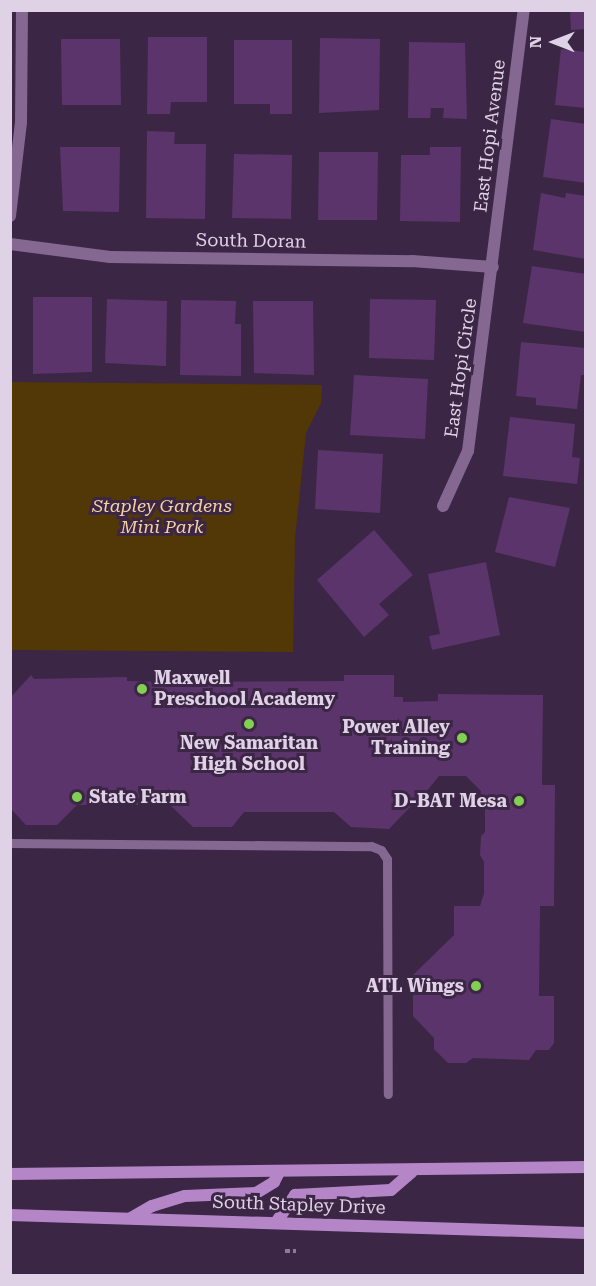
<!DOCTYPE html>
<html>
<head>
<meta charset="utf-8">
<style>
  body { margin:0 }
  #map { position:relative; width:596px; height:1286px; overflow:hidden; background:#3c2645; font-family:"Roboto Serif",serif }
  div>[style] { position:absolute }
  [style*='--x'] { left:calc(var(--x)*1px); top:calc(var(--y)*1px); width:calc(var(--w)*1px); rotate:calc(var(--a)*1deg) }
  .green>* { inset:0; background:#523707 }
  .building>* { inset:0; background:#5b346b }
  .path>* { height:4px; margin-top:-2px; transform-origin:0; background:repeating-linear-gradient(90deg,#8e7c96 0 4.5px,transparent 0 7.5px) }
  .service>* { height:9px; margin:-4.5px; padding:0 4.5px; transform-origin:4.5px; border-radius:4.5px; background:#856891 }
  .minor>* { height:12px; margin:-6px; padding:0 6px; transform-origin:6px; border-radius:6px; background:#856891 }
  .secondary>* { height:12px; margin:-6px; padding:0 6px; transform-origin:6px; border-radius:6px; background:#b486c8 }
  .dots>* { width:16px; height:16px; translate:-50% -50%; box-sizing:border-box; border:3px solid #3c2645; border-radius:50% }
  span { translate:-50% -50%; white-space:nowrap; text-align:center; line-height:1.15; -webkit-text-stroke:6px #3c2645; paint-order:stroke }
  .street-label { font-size:18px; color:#e0d2e6 }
  .park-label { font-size:18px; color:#f6d29f; font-style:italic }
  .poi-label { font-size:18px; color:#e0d2e6; font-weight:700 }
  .left { translate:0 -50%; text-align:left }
  .right { translate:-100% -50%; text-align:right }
  .frame { position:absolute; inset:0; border:12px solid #e0d2e6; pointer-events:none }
  .north { position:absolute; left:524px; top:12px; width:60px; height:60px; -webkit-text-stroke:4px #3c2645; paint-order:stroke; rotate:270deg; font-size:16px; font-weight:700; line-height:24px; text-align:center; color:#e0d2e6 }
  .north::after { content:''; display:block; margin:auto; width:21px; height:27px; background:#e0d2e6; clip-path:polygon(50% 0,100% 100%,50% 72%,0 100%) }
</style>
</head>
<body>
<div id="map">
  <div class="green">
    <div style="clip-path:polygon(11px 382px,322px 385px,321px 403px,306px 433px,295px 538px,293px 652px,11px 650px)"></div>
  </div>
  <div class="building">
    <div style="clip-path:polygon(570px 10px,586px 10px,586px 29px,571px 30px)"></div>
    <div style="clip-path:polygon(148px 37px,207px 37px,207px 102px,171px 102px,170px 114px,147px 114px)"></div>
    <div style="clip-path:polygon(320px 38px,380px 39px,379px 110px,319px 113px)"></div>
    <div style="clip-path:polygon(61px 39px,120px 39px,121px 105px,62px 105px)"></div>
    <div style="clip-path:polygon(234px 40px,292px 40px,292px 114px,270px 114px,270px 104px,234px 104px)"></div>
    <div style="clip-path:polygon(409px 42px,465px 43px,467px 119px,443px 118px,444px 108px,431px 108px,430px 118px,408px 118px)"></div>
    <div style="clip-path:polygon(561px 49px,586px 52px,586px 108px,555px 105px)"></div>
    <div style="clip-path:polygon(551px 119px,586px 124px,586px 183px,543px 177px)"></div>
    <div style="clip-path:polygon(147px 131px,175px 132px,174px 144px,206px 144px,205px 219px,146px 218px)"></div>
    <div style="clip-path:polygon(60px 147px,120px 147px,119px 212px,63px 211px)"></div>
    <div style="clip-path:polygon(430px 147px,461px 147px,460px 222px,400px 221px,401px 155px,430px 155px)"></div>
    <div style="clip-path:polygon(319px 152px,378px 152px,377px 220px,318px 220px)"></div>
    <div style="clip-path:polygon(234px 154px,292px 155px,291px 219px,232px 218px)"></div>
    <div style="clip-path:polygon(541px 193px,565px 198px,566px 193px,586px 196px,586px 259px,533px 250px)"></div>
    <div style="clip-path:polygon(532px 266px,586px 274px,586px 332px,523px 323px)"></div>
    <div style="clip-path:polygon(33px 297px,92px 297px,92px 372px,33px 374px)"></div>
    <div style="clip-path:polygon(107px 299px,167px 301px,166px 366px,105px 363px)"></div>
    <div style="clip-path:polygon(370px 299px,436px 300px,434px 360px,369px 358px)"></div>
    <div style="clip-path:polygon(181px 300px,236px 301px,235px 324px,241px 324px,241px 376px,180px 375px)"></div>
    <div style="clip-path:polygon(253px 301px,313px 301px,314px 375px,254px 373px)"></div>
    <div style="clip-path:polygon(521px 342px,586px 348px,586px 375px,581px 375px,577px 409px,536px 405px,536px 398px,516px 396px)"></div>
    <div style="clip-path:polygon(354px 375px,428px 379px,425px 439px,350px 435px)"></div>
    <div style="clip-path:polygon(510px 417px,575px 424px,572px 457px,580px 458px,577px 484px,503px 476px)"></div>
    <div style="clip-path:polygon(318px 450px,383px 454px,380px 513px,315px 509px)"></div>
    <div style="clip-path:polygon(509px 497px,570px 508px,555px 567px,495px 552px)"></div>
    <div style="clip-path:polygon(374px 530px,413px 575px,379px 604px,389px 615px,364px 637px,317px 580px)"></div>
    <div style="clip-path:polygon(486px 562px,500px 635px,432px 650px,429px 636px,440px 634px,428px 574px)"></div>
    <div style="clip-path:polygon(31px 675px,34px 679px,127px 677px,127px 681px,163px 682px,344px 681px,344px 675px,394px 675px,394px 697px,403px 697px,403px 702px,438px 701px,438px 694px,543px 695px,542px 785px,555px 785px,554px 906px,540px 906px,539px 996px,554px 996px,554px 1043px,549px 1050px,536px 1050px,529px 1060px,473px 1058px,466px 1063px,448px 1063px,434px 1049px,434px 1038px,413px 1016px,413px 975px,454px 935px,454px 906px,480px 906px,484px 893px,484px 862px,480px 855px,481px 836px,485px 832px,485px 803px,480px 799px,481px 791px,466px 776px,439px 776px,426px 792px,427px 802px,413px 804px,389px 829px,351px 827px,334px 812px,244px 812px,232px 827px,193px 827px,171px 806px,160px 805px,77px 805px,57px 825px,26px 825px,10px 808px,10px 698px)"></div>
  </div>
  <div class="path">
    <div style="--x:285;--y:1251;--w:11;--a:0"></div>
  </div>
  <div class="service">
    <div style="--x:10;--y:843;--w:361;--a:0.5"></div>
    <div style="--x:371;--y:846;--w:11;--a:22"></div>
    <div style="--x:381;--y:850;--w:11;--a:56"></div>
    <div style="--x:387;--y:859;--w:235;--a:89.8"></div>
  </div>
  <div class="minor">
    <div style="--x:10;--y:216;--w:94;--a:-83.3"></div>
    <div style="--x:21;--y:123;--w:113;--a:-89.5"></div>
    <div style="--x:10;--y:244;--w:101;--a:7.4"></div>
    <div style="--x:110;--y:257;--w:302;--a:0.8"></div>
    <div style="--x:412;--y:261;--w:81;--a:4.2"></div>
    <div style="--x:443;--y:506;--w:60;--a:-65.6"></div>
    <div style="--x:468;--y:451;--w:445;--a:-82.8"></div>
  </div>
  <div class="secondary">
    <div style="--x:10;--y:1174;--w:576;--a:-0.7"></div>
    <div style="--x:10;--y:1215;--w:576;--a:1.79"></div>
    <div style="--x:131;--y:1218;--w:24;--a:-30"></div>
    <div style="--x:152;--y:1206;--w:34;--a:-17"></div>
    <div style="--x:185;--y:1196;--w:71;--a:-2.4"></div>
    <div style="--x:256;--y:1193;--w:21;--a:-31"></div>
    <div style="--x:274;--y:1182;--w:9;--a:-63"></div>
    <div style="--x:277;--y:1221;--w:32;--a:-55"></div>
    <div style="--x:295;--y:1195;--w:96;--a:-3"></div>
    <div style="--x:391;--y:1190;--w:28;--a:-41"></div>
  </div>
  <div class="dots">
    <div style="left:142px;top:689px;background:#81d051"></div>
    <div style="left:249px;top:724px;background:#81d051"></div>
    <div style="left:462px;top:738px;background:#81d051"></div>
    <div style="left:77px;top:797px;background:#81d051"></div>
    <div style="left:519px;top:801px;background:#81d051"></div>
    <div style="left:476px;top:986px;background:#81d051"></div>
  </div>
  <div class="street-label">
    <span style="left:490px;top:136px;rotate:-83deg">East Hopi Avenue</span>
    <span style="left:251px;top:241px;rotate:1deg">South Doran</span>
    <span style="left:461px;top:368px;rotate:-82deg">East Hopi Circle</span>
    <span style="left:299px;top:1205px;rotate:2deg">South Stapley Drive</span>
  </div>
  <div class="park-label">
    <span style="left:162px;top:517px">Stapley Gardens<br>Mini Park</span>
  </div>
  <div class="poi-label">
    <span class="left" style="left:154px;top:689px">Maxwell<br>Preschool Academy</span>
    <span class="right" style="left:450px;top:738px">Power Alley<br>Training</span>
    <span style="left:249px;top:754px">New Samaritan<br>High School</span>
    <span class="left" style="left:89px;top:797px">State Farm</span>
    <span class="right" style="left:507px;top:801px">D-BAT Mesa</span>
    <span class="right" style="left:464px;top:986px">ATL Wings</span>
  </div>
  <div class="frame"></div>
  <div class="north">N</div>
</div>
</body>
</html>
